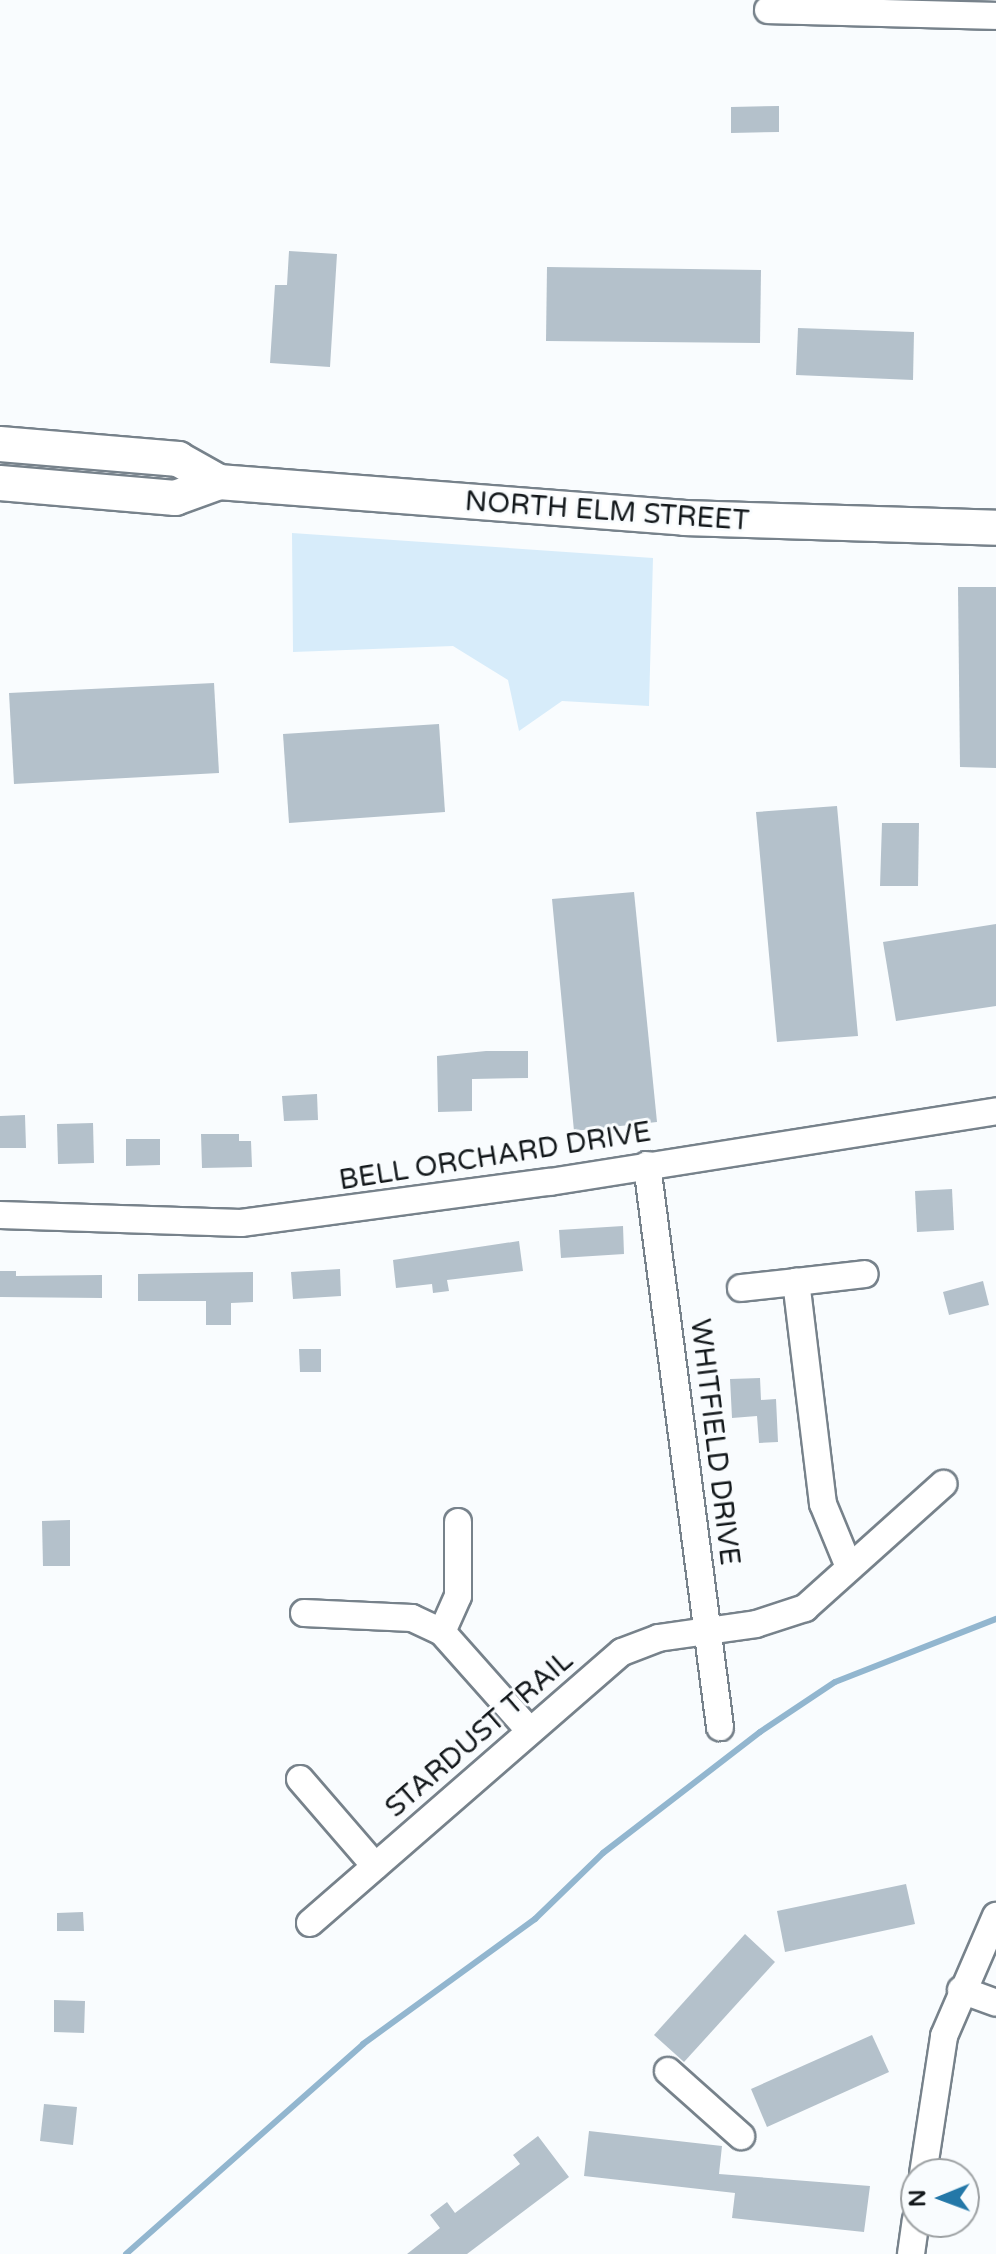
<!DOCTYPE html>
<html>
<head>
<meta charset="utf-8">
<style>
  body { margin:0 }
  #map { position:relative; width:996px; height:2254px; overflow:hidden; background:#f9fcfe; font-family:"Varela Round",sans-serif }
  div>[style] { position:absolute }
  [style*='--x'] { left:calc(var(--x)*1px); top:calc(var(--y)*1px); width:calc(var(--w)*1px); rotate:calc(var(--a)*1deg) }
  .green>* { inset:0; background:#d7ecfa }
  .stream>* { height:6px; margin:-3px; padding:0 3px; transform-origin:3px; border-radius:3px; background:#92b6cf }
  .building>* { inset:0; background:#b4c1cb }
  .roads { filter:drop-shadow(2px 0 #77828b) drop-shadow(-2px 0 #77828b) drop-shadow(0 2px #77828b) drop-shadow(0 -2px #77828b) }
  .minor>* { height:26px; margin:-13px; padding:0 13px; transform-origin:13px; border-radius:13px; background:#fff }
  .major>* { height:34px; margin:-17px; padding:0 17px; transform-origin:17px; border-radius:17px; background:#fff }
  span { translate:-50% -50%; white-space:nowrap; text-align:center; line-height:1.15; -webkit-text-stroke:6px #f9fcfe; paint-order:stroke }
  .street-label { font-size:28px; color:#13181b }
  .north { position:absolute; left:900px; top:2158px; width:80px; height:80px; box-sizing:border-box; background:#f9fcfe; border:2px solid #9da1a3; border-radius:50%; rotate:269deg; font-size:22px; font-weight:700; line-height:32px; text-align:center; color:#13181b }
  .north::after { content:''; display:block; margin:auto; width:28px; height:36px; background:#2478a8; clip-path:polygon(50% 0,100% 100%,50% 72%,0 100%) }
</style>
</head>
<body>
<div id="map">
  <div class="green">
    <div style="clip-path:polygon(292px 533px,653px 558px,649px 706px,562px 701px,519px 731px,508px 680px,453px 646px,293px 652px)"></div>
  </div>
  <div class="stream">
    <div style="--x:126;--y:2254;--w:317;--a:-41.5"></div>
    <div style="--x:363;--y:2044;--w:213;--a:-36"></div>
    <div style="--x:535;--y:1919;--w:95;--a:-44.1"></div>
    <div style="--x:603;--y:1853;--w:198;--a:-37.6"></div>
    <div style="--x:760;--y:1732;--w:90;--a:-33.7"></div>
    <div style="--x:835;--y:1682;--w:173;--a:-21.4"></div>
  </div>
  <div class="building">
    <div style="clip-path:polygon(779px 106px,779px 132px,731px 133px,731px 107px)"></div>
    <div style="clip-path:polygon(289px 251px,337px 254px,330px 367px,270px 363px,275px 285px,287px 285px)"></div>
    <div style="clip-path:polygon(547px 267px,761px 270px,760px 343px,546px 341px)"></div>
    <div style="clip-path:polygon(798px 328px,914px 332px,913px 380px,796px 375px)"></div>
    <div style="clip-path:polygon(958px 587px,996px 587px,996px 768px,960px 767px)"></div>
    <div style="clip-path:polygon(214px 683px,219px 773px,14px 784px,9px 693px)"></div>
    <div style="clip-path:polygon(439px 724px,445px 812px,289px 823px,283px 734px)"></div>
    <div style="clip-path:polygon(837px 806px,858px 1036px,777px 1042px,756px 812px)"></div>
    <div style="clip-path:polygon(882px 823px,919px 823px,918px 886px,880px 886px)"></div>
    <div style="clip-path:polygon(634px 892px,657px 1122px,574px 1131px,552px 899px)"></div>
    <div style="clip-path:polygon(996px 924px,996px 1006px,896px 1021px,883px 942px)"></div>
    <div style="clip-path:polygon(486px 1051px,528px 1051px,528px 1078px,472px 1079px,472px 1111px,438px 1112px,437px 1056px)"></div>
    <div style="clip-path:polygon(317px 1094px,318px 1120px,284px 1121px,282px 1096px)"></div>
    <div style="clip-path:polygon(25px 1115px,26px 1148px,0 1148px,0 1116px)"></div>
    <div style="clip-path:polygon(93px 1123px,94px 1163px,58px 1164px,57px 1124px)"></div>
    <div style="clip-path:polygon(201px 1134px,239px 1134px,239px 1141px,251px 1141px,252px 1167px,202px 1168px)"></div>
    <div style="clip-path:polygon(126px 1139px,160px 1139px,160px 1165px,126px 1166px)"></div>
    <div style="clip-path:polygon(952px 1189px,954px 1230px,917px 1232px,915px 1191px)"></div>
    <div style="clip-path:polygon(623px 1226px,624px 1254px,561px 1258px,559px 1230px)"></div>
    <div style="clip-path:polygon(519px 1241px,523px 1271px,447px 1280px,449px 1291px,433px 1293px,432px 1284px,396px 1288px,393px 1260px)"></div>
    <div style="clip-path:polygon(340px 1269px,341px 1296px,293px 1299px,291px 1272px)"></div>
    <div style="clip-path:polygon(0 1271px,16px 1271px,16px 1276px,102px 1275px,102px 1298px,0 1297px)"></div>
    <div style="clip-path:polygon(253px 1272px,253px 1302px,231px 1303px,231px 1325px,206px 1325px,206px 1301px,138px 1301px,138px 1274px)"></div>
    <div style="clip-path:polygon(983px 1281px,989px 1305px,949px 1315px,943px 1292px)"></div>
    <div style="clip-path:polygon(299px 1349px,321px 1349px,321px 1372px,300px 1372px)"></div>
    <div style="clip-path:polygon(760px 1378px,761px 1400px,776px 1399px,778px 1442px,759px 1443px,757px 1416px,732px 1418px,730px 1379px)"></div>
    <div style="clip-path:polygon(70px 1520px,70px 1566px,43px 1566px,42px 1521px)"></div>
    <div style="clip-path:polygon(906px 1884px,915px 1924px,785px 1952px,777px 1911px)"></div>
    <div style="clip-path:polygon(83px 1912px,84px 1931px,57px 1931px,57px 1913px)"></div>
    <div style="clip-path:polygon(745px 1934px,775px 1962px,684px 2062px,654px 2035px)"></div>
    <div style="clip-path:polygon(54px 2000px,85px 2001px,84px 2033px,54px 2032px)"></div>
    <div style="clip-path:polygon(872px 2035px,889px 2072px,767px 2127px,751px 2089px)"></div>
    <div style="clip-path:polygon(44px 2104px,77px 2107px,73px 2145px,40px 2141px)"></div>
    <div style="clip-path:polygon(589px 2131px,722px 2146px,719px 2174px,870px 2186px,864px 2232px,732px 2218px,735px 2193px,584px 2176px)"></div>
    <div style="clip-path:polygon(538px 2136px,569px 2177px,467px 2254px,407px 2254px,440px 2228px,430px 2215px,447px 2202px,455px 2213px,520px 2164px,513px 2155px)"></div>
  </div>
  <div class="roads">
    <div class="minor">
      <div style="--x:768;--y:10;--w:228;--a:1.5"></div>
      <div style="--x:647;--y:1165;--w:567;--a:82.6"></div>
      <div style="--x:0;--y:1215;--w:241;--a:1.9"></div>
      <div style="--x:241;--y:1223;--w:312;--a:-7.6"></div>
      <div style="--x:550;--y:1182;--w:452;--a:-9"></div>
      <div style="--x:741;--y:1288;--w:55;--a:-6.2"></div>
      <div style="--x:849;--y:1567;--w:68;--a:-112.4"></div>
      <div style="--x:823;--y:1504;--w:224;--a:-96.9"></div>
      <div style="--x:796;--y:1282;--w:69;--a:-6.6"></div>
      <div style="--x:304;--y:1613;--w:108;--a:2.7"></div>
      <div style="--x:412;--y:1618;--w:33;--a:25"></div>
      <div style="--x:442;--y:1632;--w:132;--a:48.4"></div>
      <div style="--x:442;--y:1632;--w:39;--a:-66"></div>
      <div style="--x:458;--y:1596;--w:74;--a:-90"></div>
      <div style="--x:300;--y:1779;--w:115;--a:49.2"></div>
      <div style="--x:310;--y:1923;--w:413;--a:-41"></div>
      <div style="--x:622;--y:1652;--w:39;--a:-21"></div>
      <div style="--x:658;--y:1638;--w:99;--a:-8.1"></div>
      <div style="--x:756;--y:1624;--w:52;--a:-18.1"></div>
      <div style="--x:805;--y:1608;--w:186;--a:-41.9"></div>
      <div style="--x:961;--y:1990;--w:37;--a:20"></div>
      <div style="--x:668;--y:2071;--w:98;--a:41.7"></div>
      <div style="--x:923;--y:2174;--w:140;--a:-81.3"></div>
      <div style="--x:944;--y:2036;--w:131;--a:-66.6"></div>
      <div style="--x:911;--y:2254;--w:34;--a:-82"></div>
    </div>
    <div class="major">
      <div style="--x:0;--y:444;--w:179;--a:4.8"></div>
      <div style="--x:178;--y:459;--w:47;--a:29.3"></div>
      <div style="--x:0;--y:483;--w:176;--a:4.9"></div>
      <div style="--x:175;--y:498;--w:47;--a:-20"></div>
      <div style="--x:219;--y:482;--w:467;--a:4.4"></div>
      <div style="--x:685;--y:518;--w:311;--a:1.8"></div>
    </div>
  </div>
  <div class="street-label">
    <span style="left:607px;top:511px;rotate:4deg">NORTH ELM STREET</span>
    <span style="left:495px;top:1156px;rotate:-9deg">BELL ORCHARD DRIVE</span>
    <span style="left:715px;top:1442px;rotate:83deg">WHITFIELD DRIVE</span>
    <span style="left:479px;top:1734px;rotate:-41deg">STARDUST TRAIL</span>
  </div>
  <div class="north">N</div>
</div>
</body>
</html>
